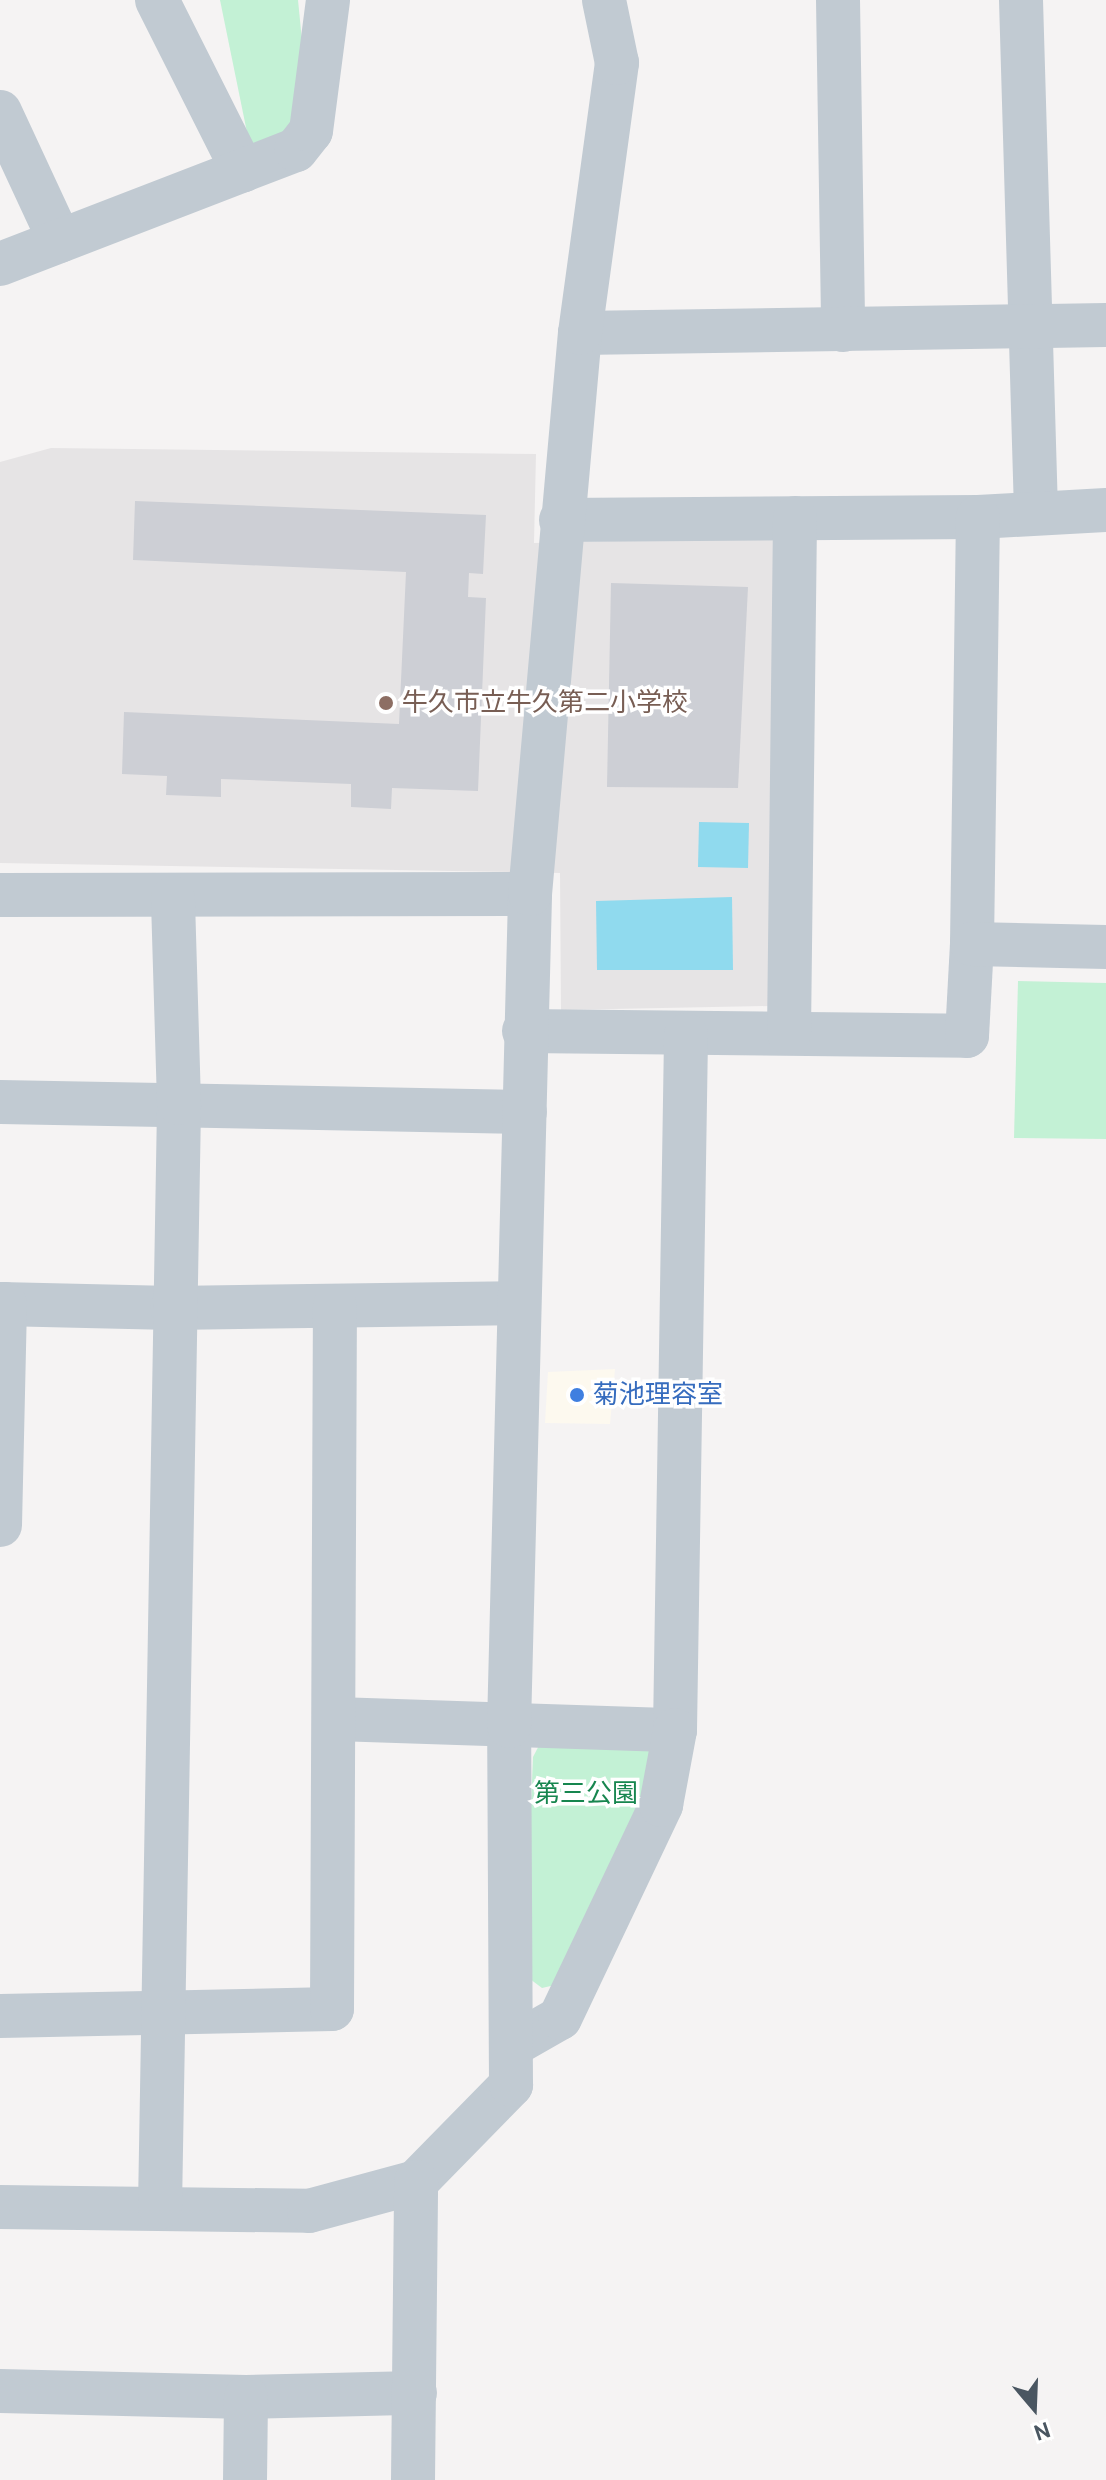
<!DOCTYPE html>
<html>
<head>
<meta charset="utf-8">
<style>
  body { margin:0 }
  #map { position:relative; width:1106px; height:2480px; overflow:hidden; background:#f5f3f3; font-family:Cabin,"Noto Sans JP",sans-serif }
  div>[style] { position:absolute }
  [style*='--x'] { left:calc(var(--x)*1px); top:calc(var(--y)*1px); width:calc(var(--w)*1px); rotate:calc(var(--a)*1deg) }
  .commercial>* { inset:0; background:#fdf9ef }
  .education>* { inset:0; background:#e6e4e5 }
  .green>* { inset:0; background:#c3f1d5 }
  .water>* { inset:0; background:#90daee }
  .building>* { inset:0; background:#cdcfd5 }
  .minor>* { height:44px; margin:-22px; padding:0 22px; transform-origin:22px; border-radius:22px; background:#c1cad2 }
  .dots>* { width:22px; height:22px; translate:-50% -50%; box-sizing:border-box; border:4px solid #fff; border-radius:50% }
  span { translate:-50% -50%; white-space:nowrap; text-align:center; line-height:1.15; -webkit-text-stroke:7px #fff; paint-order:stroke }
  .education-label { font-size:26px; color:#785e54 }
  .left { translate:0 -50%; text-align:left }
  .shop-label { font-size:26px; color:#366cbe }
  .park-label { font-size:26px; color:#17864f }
  .north { position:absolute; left:994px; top:2368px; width:80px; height:80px; -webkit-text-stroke:6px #fff; paint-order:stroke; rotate:161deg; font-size:22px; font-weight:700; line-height:32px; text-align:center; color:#4a5661 }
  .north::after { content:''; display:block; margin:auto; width:28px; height:36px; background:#4a5661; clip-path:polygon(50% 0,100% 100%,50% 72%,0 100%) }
</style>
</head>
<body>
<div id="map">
  <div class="commercial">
    <div style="clip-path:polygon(615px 1369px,610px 1424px,545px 1423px,548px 1372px)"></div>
  </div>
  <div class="education">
    <div style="clip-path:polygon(51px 448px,536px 454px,534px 543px,774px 537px,770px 1006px,561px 1010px,560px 873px,0 863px,0 462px)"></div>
  </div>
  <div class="green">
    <div style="clip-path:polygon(220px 0,298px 0,303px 51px,291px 133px,251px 152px)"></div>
    <div style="clip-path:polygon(1018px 981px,1106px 983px,1106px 1139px,1014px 1138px)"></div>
    <div style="clip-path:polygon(545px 1734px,645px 1737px,655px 1761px,654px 1777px,555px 1985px,542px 1988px,530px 1979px,525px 1959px,533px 1757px)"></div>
  </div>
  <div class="water">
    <div style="clip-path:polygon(699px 822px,749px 823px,748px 868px,698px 867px)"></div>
    <div style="clip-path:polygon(732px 897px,733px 970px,597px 970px,596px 901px)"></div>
  </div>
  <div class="building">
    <div style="clip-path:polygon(135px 501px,486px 515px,483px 574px,469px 573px,468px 597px,486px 598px,478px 791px,392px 788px,391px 809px,351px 807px,351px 784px,221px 779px,221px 797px,166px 795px,167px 776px,122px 774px,124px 712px,399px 724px,406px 572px,133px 560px)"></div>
    <div style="clip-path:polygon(611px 583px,748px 587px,738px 788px,607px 787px)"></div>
  </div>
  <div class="minor">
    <div style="--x:157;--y:0;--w:191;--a:63.3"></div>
    <div style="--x:838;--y:0;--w:330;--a:89.1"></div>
    <div style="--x:1021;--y:0;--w:512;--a:88.32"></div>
    <div style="--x:0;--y:112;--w:142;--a:65.1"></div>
    <div style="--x:0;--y:264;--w:317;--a:-21.1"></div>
    <div style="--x:296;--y:150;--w:24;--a:-52"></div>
    <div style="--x:311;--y:131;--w:132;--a:-82.6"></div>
    <div style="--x:580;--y:333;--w:526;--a:-0.87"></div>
    <div style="--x:561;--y:520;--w:417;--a:-0.4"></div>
    <div style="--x:978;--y:517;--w:128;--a:-3.1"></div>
    <div style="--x:0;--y:895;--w:530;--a:-0.11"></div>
    <div style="--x:972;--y:944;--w:427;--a:-89.2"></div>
    <div style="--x:524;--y:1031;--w:443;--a:0.6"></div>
    <div style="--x:967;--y:1036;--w:92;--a:-86.9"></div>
    <div style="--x:972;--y:944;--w:134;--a:1.3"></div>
    <div style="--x:789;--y:1033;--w:515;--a:-89.33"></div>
    <div style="--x:0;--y:1102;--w:525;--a:1.09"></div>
    <div style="--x:0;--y:1304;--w:172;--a:1.3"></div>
    <div style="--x:172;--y:1308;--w:346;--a:-0.8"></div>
    <div style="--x:0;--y:1525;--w:221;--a:-88.7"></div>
    <div style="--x:336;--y:1719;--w:339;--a:1.9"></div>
    <div style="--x:675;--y:1730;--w:695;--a:-89.09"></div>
    <div style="--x:0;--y:2016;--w:332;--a:-1.2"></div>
    <div style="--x:332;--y:2009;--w:703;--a:-89.76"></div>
    <div style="--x:511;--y:2046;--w:56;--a:-29.7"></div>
    <div style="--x:560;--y:2018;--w:236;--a:-64.6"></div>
    <div style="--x:661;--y:1805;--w:76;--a:-79.4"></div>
    <div style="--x:0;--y:2207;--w:309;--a:0.7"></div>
    <div style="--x:309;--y:2211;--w:111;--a:-15.2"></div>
    <div style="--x:416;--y:2182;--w:136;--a:-45.6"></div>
    <div style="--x:511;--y:2085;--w:359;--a:-90.3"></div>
    <div style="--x:509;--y:1726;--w:832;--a:-88.55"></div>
    <div style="--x:530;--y:894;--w:563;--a:-84.91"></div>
    <div style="--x:580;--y:333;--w:273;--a:-82.2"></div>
    <div style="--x:617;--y:63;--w:64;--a:-101.7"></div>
    <div style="--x:160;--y:2207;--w:1104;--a:-89.01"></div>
    <div style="--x:179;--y:1103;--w:205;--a:-91.7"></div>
    <div style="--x:0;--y:2391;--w:246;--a:1.4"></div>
    <div style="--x:246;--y:2397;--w:169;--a:-1.4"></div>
    <div style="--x:245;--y:2480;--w:83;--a:-89.3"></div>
    <div style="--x:413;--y:2480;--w:298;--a:-89.4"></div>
  </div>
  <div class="dots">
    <div style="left:386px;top:703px;background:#8d6e63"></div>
    <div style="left:577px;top:1395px;background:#3f7fe0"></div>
  </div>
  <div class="education-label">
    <span class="left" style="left:402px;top:703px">牛久市立牛久第二小学校</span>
  </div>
  <div class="shop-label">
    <span class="left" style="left:593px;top:1395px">菊池理容室</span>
  </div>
  <div class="park-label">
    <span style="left:586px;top:1794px">第三公園</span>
  </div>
  <div class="north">N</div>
</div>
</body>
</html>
